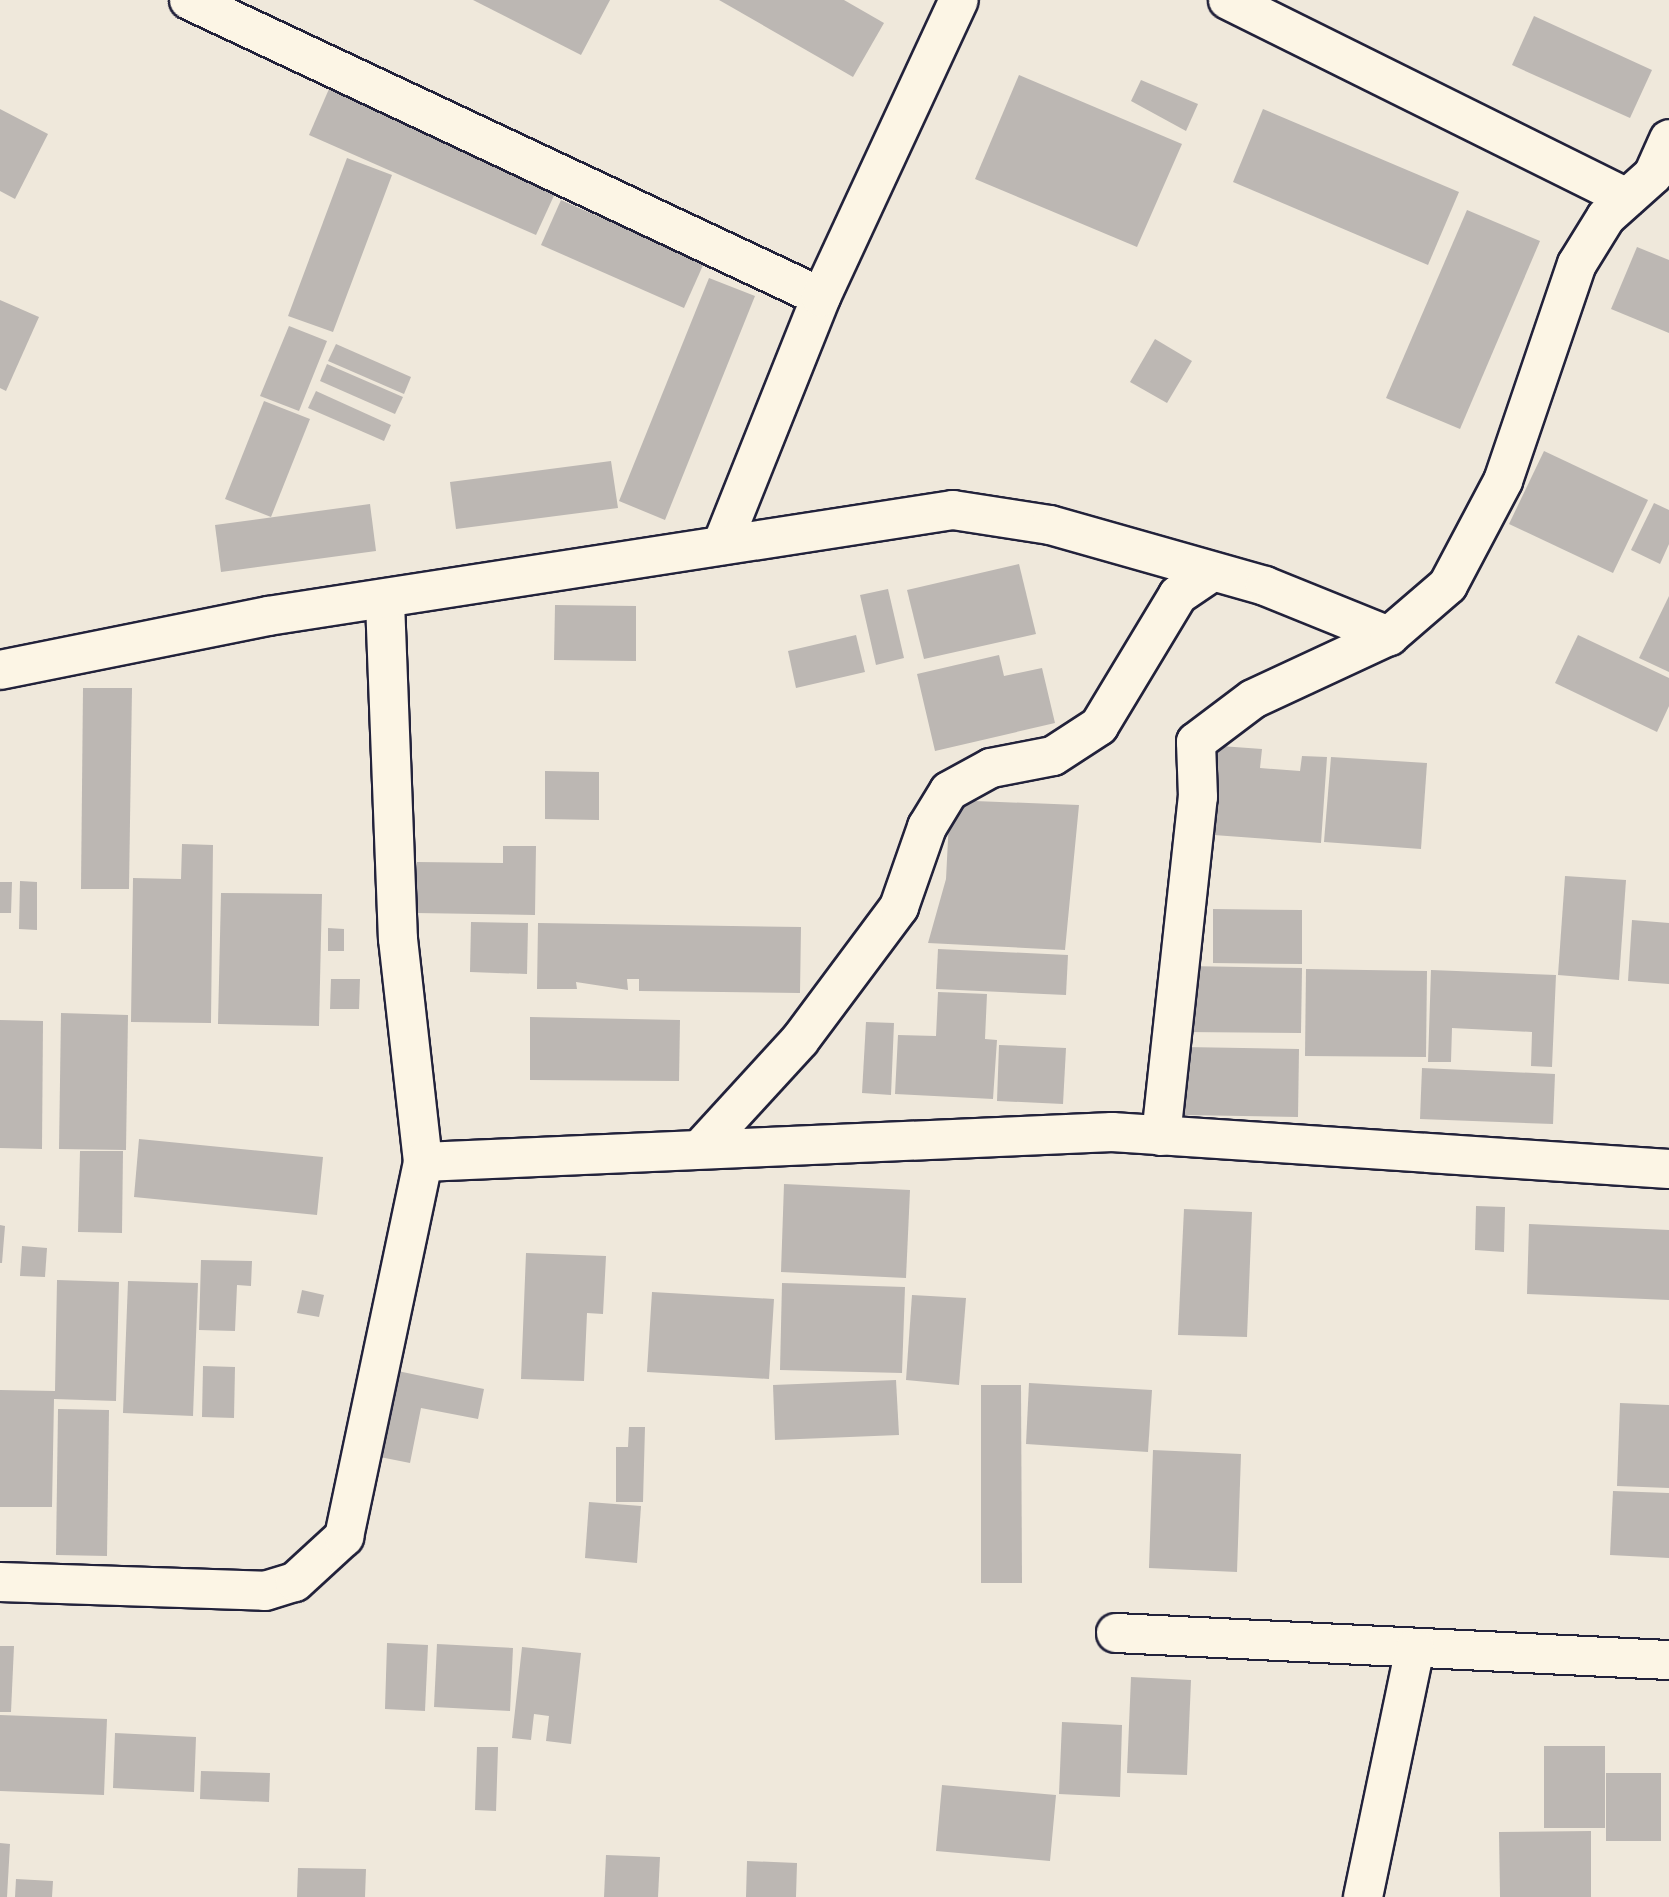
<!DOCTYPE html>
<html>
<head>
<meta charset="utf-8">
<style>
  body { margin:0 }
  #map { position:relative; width:1669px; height:1897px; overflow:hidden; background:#efe8db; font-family:Delius,sans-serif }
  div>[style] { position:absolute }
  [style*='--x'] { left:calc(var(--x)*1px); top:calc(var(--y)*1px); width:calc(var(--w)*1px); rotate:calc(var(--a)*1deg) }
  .building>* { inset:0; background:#bcb7b3 }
  .roads { filter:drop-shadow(2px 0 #22223b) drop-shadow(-2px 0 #22223b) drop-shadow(0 2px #22223b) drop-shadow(0 -2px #22223b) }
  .street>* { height:38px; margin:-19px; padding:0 19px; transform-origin:19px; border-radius:19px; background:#fcf5e5 }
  span { translate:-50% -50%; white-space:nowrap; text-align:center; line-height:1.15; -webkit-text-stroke:8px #fcf5e5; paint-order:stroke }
</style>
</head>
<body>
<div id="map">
  <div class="building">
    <div style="clip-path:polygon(473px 0,610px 0,581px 55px)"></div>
    <div style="clip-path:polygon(719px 0,844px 0,884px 23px,853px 77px)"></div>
    <div style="clip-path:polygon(1534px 16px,1652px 70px,1630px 118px,1512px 65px)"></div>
    <div style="clip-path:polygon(1019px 75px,1182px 144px,1137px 247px,975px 179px)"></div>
    <div style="clip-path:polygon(1141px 80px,1198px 104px,1186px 131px,1131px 101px)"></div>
    <div style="clip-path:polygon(329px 89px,557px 189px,536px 235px,309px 135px)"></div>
    <div style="clip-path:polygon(0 109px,48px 134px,15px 199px,0 191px)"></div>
    <div style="clip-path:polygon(1263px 109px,1459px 192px,1428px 265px,1233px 182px)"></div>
    <div style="clip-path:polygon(347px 158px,392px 175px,333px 332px,288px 316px)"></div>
    <div style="clip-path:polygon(561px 200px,704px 263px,684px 308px,541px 245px)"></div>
    <div style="clip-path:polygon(1467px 210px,1540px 241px,1460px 429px,1386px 398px)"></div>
    <div style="clip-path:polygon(1637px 247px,1669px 260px,1669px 333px,1611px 309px)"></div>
    <div style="clip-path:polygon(709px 278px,755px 296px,665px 520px,619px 501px)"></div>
    <div style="clip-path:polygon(0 300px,39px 317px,6px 391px,0 388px)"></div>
    <div style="clip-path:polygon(289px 326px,327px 341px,299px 411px,260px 396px)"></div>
    <div style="clip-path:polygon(1155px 339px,1192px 361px,1167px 403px,1130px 382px)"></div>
    <div style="clip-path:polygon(336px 344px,411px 377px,404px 394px,328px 361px)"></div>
    <div style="clip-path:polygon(327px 364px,403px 397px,395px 414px,320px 381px)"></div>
    <div style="clip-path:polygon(316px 391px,391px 425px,384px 441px,308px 408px)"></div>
    <div style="clip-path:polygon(264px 401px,310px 419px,271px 517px,225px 499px)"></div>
    <div style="clip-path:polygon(1544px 451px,1648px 500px,1613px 573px,1509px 524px)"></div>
    <div style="clip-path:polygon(611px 461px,618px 508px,456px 529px,450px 482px)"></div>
    <div style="clip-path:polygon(1654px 503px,1669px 510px,1669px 544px,1660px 564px,1631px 550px)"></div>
    <div style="clip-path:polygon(370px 504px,376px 551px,221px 572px,215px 525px)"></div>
    <div style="clip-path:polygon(1019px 564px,1036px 634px,924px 659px,907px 590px)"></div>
    <div style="clip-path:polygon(888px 589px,904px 658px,876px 665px,860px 595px)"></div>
    <div style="clip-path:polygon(1669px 596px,1669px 672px,1639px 658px)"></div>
    <div style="clip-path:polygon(555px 605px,636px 606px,636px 661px,554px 660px)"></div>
    <div style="clip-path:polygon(856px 635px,865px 672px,796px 688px,788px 651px)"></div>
    <div style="clip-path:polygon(1578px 635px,1669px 678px,1669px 706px,1657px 732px,1555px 683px)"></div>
    <div style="clip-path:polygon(999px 655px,1004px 676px,1042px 668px,1055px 723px,935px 751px,917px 674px)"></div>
    <div style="clip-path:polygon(83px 688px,132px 688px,129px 889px,81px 889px)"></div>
    <div style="clip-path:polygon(1207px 745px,1262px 749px,1260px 768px,1300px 771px,1302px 756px,1327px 757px,1321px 843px,1200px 834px)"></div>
    <div style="clip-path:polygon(1331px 757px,1427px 763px,1421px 849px,1324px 842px)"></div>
    <div style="clip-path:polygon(545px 771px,599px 772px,599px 820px,545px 819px)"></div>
    <div style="clip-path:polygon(950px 800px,1079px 805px,1065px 950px,928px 943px,946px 879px)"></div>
    <div style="clip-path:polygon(182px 844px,213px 845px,211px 1023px,131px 1022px,133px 878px,181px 879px)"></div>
    <div style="clip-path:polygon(503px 846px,536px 846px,535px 915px,416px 913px,417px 862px,503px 863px)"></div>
    <div style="clip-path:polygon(1565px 876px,1626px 880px,1619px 980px,1558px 975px)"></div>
    <div style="clip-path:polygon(20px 881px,37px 882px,37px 930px,19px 929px)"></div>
    <div style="clip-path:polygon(0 882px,12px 882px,11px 913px,0 913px)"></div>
    <div style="clip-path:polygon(221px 893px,322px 894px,319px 1026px,218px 1024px)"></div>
    <div style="clip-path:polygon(1213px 909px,1302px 910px,1302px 964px,1213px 963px)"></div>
    <div style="clip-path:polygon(1632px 920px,1669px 923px,1669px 984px,1628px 981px)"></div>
    <div style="clip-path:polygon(471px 922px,528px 923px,527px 974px,470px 972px)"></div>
    <div style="clip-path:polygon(538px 923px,801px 927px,800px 993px,639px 991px,639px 979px,627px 979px,628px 990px,576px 982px,577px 989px,537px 989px)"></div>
    <div style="clip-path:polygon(328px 928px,344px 929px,344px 951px,328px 951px)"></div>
    <div style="clip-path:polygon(938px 949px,1068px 955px,1066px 995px,936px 989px)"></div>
    <div style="clip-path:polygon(1186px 966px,1302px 968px,1301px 1033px,1184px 1032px)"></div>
    <div style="clip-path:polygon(1306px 969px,1427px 971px,1426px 1057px,1305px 1056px)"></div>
    <div style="clip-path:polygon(1431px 970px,1556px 975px,1552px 1067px,1531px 1066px,1532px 1032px,1452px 1028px,1451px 1062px,1428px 1062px)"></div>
    <div style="clip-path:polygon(331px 979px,360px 979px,359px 1009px,330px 1009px)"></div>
    <div style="clip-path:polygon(938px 992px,987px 994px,985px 1039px,997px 1040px,993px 1099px,895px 1094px,898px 1035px,936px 1036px)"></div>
    <div style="clip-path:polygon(61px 1013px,128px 1015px,126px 1150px,59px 1149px)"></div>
    <div style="clip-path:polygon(530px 1017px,680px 1020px,679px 1081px,530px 1080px)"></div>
    <div style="clip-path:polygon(0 1020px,43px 1021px,42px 1149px,0 1148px)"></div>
    <div style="clip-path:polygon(866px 1022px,894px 1023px,891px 1095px,862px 1093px)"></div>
    <div style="clip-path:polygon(999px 1045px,1066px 1048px,1063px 1104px,997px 1101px)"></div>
    <div style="clip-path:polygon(1184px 1047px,1299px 1049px,1298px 1117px,1183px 1115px)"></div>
    <div style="clip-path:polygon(1422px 1068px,1555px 1074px,1553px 1124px,1420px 1119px)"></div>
    <div style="clip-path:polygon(139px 1139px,323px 1157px,317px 1215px,134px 1197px)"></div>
    <div style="clip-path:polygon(80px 1151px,123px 1151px,122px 1233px,78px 1232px)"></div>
    <div style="clip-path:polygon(784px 1184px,910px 1190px,906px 1278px,781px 1272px)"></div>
    <div style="clip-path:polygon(1476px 1206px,1505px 1207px,1504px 1252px,1475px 1250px)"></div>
    <div style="clip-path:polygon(1184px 1209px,1252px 1212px,1247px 1337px,1178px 1335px)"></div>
    <div style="clip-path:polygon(1529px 1224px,1669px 1230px,1669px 1300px,1527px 1294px)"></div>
    <div style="clip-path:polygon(0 1225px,5px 1226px,2px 1263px,0 1263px)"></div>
    <div style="clip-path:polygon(22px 1246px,47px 1248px,45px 1277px,20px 1276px)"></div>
    <div style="clip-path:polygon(526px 1253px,606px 1256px,603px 1314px,587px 1313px,584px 1381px,521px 1379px)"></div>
    <div style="clip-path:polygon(201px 1260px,252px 1261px,251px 1286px,237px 1285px,235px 1331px,199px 1330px)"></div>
    <div style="clip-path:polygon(57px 1280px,119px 1282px,116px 1401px,54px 1399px,52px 1507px,0 1507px,0 1390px,55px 1391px)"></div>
    <div style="clip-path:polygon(128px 1281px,198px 1283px,193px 1416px,123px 1413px)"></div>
    <div style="clip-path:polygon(782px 1283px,905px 1287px,902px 1373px,780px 1370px)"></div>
    <div style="clip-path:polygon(302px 1290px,324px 1295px,319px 1317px,297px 1313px)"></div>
    <div style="clip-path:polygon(652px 1292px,774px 1299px,769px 1379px,647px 1372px)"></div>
    <div style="clip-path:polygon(912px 1295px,966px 1298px,959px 1385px,906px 1380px)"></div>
    <div style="clip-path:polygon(203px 1366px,235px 1367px,234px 1418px,202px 1417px)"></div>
    <div style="clip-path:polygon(388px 1369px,484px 1389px,478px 1419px,421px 1408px,410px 1463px,370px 1455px)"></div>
    <div style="clip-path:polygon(896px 1380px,899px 1435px,775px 1440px,773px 1385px)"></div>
    <div style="clip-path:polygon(1029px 1383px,1152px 1390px,1148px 1452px,1026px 1444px)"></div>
    <div style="clip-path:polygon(981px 1385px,1021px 1385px,1022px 1583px,981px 1583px)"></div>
    <div style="clip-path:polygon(1620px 1403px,1669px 1405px,1669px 1488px,1617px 1486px)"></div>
    <div style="clip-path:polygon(58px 1409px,109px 1410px,107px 1556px,56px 1555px)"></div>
    <div style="clip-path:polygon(629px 1427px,645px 1427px,643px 1502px,616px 1502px,616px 1447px,628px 1447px)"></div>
    <div style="clip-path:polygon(1153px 1450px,1241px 1454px,1237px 1572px,1149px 1568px)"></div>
    <div style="clip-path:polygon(1613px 1491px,1669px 1493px,1669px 1558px,1610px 1555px)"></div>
    <div style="clip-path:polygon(589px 1502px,641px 1506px,637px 1563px,585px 1558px)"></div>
    <div style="clip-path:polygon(387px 1643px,428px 1645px,425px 1711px,385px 1709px)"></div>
    <div style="clip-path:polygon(437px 1644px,513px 1648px,510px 1711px,434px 1707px)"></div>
    <div style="clip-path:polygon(0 1646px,14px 1646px,11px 1712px,0 1712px)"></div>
    <div style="clip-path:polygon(522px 1647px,581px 1653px,571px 1744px,546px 1741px,549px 1716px,534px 1714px,531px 1740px,512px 1738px)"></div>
    <div style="clip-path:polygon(1131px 1677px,1191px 1680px,1187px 1775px,1127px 1773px)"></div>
    <div style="clip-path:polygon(0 1715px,107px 1719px,104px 1795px,0 1791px)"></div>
    <div style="clip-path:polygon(1062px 1722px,1122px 1725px,1120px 1797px,1059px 1794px)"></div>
    <div style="clip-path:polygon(115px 1733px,196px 1737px,194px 1792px,113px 1788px)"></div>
    <div style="clip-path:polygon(1544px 1746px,1605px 1746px,1605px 1828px,1544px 1828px)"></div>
    <div style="clip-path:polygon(477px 1747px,498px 1747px,496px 1811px,475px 1810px)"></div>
    <div style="clip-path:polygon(201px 1771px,270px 1773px,269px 1802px,200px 1799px)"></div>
    <div style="clip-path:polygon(1606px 1773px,1661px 1773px,1661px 1841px,1606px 1841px)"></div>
    <div style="clip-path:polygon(942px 1785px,1056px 1795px,1050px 1861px,936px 1851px)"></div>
    <div style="clip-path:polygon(1591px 1831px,1591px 1897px,1500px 1897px,1499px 1832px)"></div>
    <div style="clip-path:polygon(0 1843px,10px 1844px,7px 1897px,0 1897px)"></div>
    <div style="clip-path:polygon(606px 1855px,660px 1857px,658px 1897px,604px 1897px)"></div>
    <div style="clip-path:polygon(747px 1861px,797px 1863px,796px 1897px,746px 1897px)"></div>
    <div style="clip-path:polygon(298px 1868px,366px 1869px,365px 1897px,297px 1897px)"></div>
    <div style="clip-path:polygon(16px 1879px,53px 1881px,52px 1897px,15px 1897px)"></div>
  </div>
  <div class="roads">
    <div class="street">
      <div style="--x:189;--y:0;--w:698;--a:25.17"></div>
      <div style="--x:821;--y:297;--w:267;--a:111.8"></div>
      <div style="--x:1228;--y:0;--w:445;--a:26.4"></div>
      <div style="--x:821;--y:297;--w:327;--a:-65.1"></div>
      <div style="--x:385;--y:602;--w:337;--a:87.8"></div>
      <div style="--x:398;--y:939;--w:224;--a:83.6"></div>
      <div style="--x:0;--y:670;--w:273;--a:-11.4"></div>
      <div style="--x:268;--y:616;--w:693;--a:-8.8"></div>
      <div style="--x:953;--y:510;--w:98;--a:8.8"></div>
      <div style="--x:1050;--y:525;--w:223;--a:15.8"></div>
      <div style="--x:1265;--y:586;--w:134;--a:22"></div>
      <div style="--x:1161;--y:1136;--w:341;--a:-83.8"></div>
      <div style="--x:1198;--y:797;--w:55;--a:-92.1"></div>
      <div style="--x:1196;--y:742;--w:71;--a:-37"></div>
      <div style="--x:1253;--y:699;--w:150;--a:-24.9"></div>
      <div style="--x:1389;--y:636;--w:78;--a:-40.8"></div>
      <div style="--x:1448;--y:585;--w:118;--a:-62.1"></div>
      <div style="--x:1503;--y:481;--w:229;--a:-71.2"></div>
      <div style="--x:1577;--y:264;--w:55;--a:-58.3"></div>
      <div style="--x:1606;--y:217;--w:63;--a:-41.8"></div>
      <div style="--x:1653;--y:175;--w:39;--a:-66"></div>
      <div style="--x:702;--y:1147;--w:145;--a:-47.5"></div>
      <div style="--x:800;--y:1040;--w:166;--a:-53.3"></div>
      <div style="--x:899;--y:907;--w:85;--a:-70.7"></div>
      <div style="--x:927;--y:827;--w:42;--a:-58.6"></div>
      <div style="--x:949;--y:791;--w:48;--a:-28.7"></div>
      <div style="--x:991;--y:768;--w:63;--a:-11"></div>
      <div style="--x:1053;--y:756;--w:55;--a:-33.1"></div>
      <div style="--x:1099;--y:726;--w:153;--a:-58.9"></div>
      <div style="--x:1178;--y:595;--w:41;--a:-34.1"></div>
      <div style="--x:0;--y:1582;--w:265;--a:1.9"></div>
      <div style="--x:265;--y:1591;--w:31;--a:-17"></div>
      <div style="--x:295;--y:1582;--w:67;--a:-42.6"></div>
      <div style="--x:344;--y:1537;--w:383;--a:-78.1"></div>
      <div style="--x:423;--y:1162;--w:690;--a:-2.49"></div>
      <div style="--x:1112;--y:1132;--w:558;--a:3.8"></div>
      <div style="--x:1116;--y:1633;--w:554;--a:2.8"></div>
      <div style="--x:1363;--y:1897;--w:254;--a:-78.2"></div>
    </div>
  </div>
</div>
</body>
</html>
